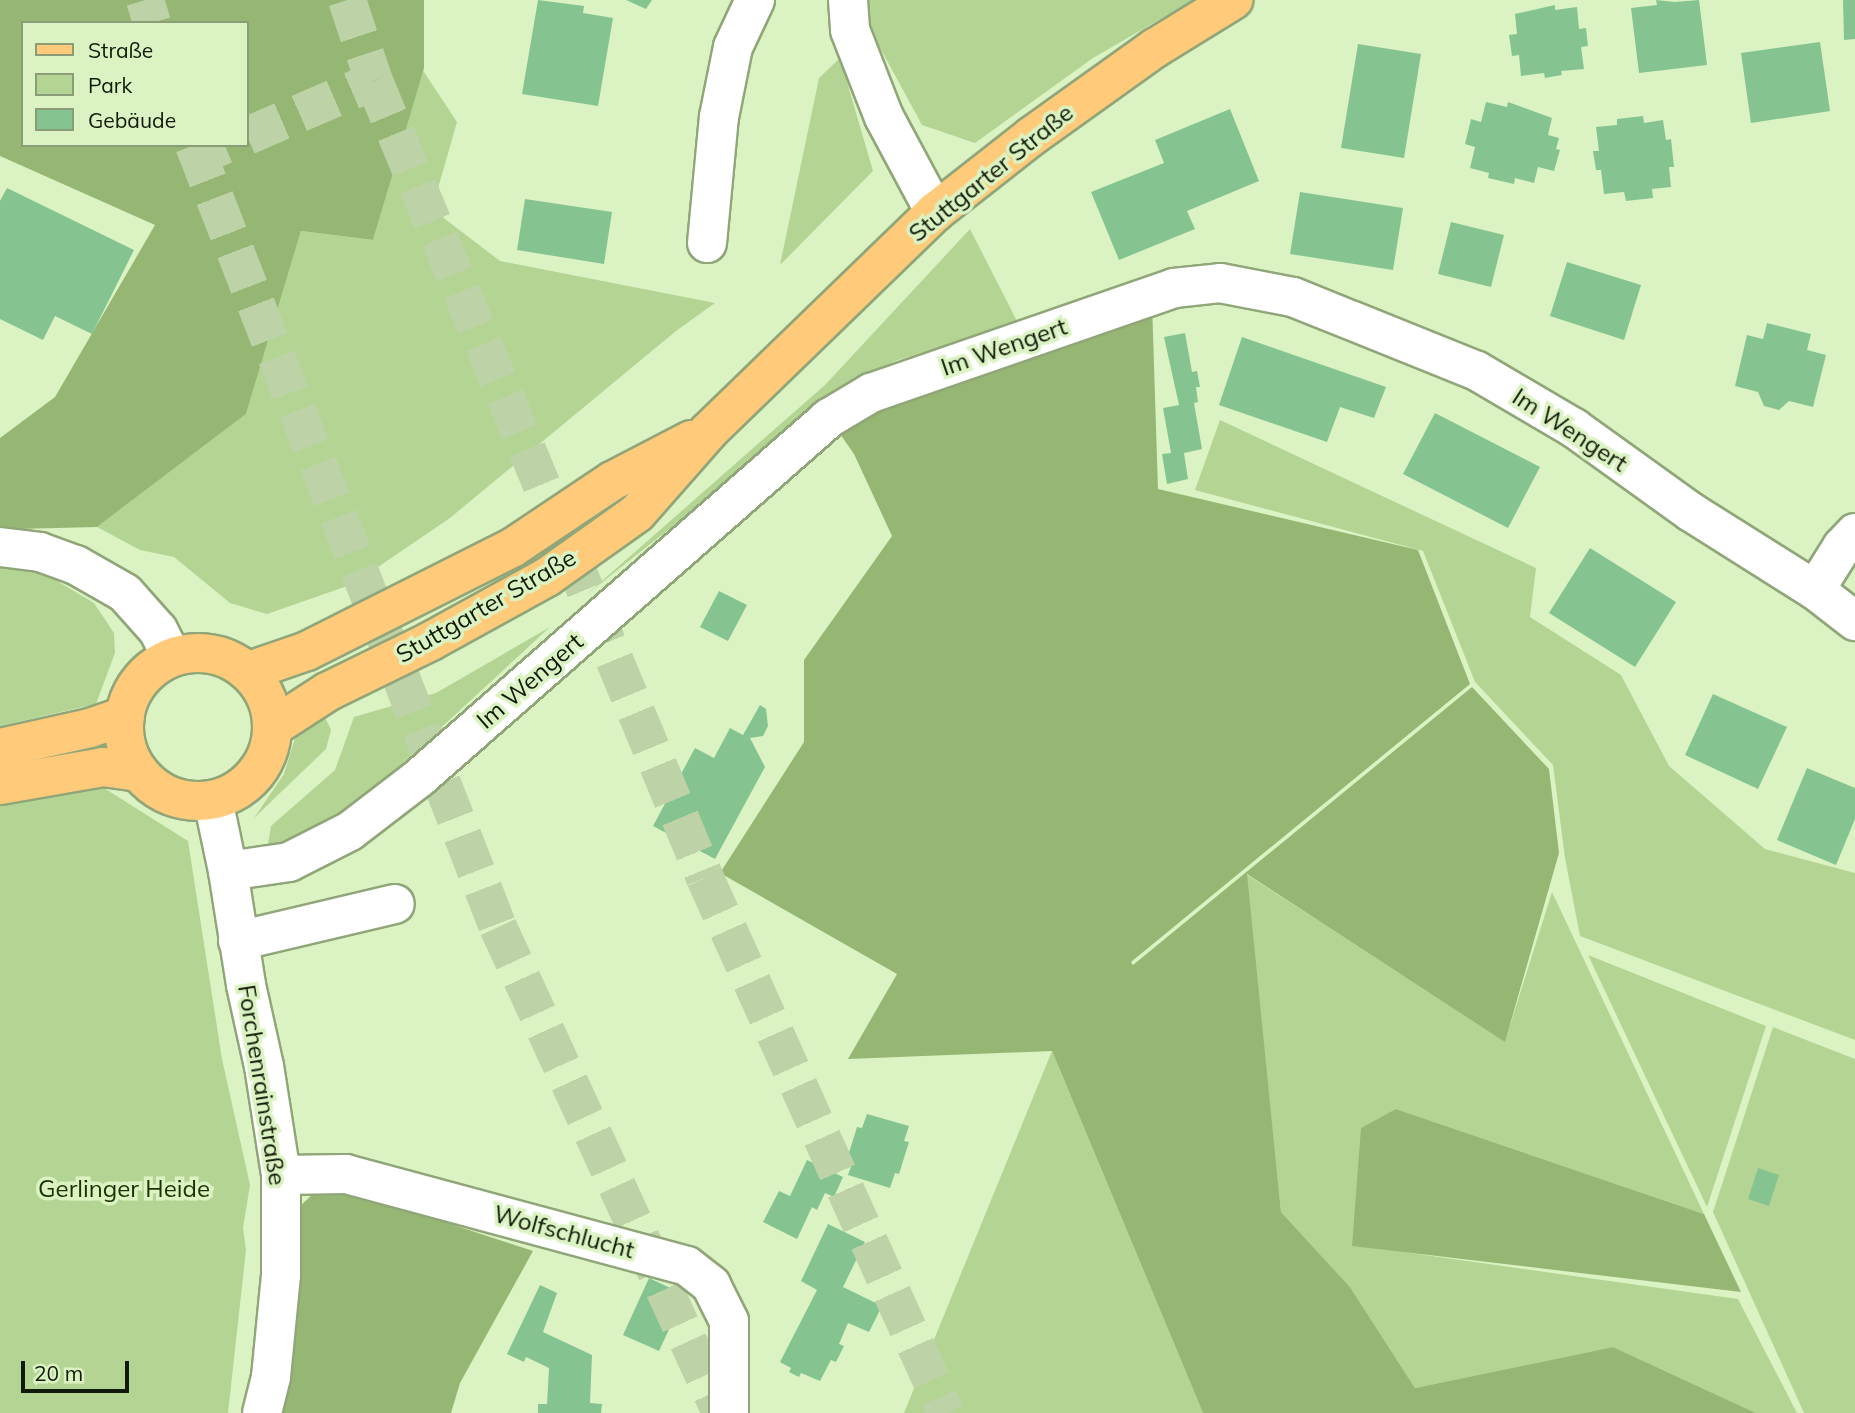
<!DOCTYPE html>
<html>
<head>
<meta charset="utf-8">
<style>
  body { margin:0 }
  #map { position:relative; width:1855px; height:1413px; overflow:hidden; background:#dbf3c3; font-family:Mulish,sans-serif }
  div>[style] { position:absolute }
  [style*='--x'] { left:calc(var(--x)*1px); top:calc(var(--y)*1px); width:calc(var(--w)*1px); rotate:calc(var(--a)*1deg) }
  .green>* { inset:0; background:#b4d494 }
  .forest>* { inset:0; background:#96b774 }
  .building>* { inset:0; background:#85c491 }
  .minor-tunnel>* { height:38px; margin-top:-19px; transform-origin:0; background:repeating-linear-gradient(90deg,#bdd2a7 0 38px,transparent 0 57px) }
  .highway-tunnel>* { height:38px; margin-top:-19px; transform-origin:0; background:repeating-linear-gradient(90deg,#bdd2a7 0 38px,transparent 0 57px) }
  .roads { filter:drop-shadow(2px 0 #90a679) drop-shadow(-2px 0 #90a679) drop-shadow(0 2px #90a679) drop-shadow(0 -2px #90a679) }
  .minor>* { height:38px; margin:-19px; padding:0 19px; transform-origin:19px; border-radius:19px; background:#fff }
  .major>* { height:38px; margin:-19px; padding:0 19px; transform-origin:19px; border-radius:19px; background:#ffca7a }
  .major>.ring { margin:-19px; padding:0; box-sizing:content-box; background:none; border:38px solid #ffca7a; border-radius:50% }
  span { translate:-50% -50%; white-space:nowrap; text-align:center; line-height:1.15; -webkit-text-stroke:7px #dbf3c3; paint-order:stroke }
  .street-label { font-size:24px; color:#111908 }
  .park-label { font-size:24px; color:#1d3100 }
  .legend { position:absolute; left:21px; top:21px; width:228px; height:126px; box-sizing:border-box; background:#dbf3c3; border:2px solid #8a9c78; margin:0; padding:9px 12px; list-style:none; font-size:21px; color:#111908 }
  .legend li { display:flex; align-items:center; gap:14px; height:35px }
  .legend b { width:35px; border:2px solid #8a9c78 }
  .scale { position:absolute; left:21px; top:1361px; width:108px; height:32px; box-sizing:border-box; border:4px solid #111908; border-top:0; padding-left:9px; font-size:21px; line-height:24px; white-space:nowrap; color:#111908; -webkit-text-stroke:5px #dbf3c3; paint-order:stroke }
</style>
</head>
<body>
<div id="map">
  <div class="green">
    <div style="clip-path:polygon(861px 0,1193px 0,1093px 58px,975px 143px,922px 125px,878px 44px)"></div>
    <div style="clip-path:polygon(840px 58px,873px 171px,780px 265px,819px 78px)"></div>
    <div style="clip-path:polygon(422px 69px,457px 122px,432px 209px,500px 261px,715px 303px,676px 331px,450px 518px,353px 584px,267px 614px,230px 603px,174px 557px,140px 550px,97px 527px,246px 414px,301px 231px,373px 240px)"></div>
    <div style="clip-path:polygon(970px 229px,1018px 323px,895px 361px,832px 400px,586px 595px,825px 385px)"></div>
    <div style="clip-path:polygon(1220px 420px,1536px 568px,1530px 617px,1621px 675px,1669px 766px,1765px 849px,1855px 873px,1855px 1040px,1580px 936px,1565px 858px,1553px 765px,1475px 682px,1423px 551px,1195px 490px)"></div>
    <div style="clip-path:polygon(0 547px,94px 603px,114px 633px,115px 653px,96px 704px,0 726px)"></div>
    <div style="clip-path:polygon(550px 627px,352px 810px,298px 844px,267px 850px,271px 826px,335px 770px,354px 717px,436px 693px)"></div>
    <div style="clip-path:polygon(320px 707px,331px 730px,326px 749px,254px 818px,284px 774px,295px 738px,305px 720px)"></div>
    <div style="clip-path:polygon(104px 788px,188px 841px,222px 1059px,250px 1185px,243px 1228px,246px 1250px,228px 1413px,0 1413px,0 805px)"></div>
    <div style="clip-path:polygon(1246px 874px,1505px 1041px,1552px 892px,1704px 1214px,1396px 1109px,1353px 1245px,1738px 1299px,1797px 1413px,1756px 1413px,1613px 1347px,1415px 1388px,1350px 1287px,1281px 1212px)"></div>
    <div style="clip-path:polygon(1588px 955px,1766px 1026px,1707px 1207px)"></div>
    <div style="clip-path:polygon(1773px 1027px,1855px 1059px,1855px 1413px,1804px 1413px,1713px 1212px)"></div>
    <div style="clip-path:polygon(1052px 1051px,1203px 1413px,904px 1413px)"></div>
  </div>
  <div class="forest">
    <div style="clip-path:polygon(evenodd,0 0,424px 0,424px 68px,373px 240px,301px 231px,246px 414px,97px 527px,17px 529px,0 533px,0 438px,55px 397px,155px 225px,0 156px,0 0,23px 23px,247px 23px,247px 145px,23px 145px,23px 23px)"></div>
    <div style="clip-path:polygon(1152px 303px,1158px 489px,1418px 550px,1470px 684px,1131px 962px,1133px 965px,1472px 687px,1549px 769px,1559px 853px,1505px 1042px,1247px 874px,1281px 1212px,1350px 1287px,1415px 1388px,1613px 1347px,1756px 1413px,1203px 1413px,1052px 1051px,848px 1059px,897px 974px,720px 873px,804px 742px,804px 660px,892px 536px,854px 454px,829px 418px)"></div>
    <div style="clip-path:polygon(1396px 1109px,1704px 1214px,1741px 1292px,1352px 1246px,1361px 1128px)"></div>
    <div style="clip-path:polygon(317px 1190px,347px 1190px,533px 1251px,460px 1383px,451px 1413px,272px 1413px,296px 1210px)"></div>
  </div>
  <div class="building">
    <div style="clip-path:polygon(538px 0,584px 6px,583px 13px,613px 18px,598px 106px,522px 94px)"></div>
    <div style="clip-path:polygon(626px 0,652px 0,646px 9px)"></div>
    <div style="clip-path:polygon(1656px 0,1675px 2px,1699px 0,1707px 65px,1639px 73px,1631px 8px,1657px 5px)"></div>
    <div style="clip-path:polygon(1843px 0,1855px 0,1855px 39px,1844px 40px)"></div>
    <div style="clip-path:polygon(1555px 5px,1555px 10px,1577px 7px,1579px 29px,1586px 28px,1588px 46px,1581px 47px,1584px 69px,1561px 71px,1562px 75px,1545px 78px,1544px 73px,1521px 76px,1519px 55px,1512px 56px,1509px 35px,1517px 34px,1515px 14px)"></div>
    <div style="clip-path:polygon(1820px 42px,1830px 111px,1751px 123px,1741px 53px)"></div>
    <div style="clip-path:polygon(1358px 44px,1421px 54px,1404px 158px,1341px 148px)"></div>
    <div style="clip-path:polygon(1486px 102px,1507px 107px,1508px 102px,1552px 118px,1548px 135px,1559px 138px,1556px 149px,1560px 150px,1554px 171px,1538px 167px,1534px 183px,1515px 178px,1514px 184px,1488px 178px,1489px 173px,1470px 168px,1475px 147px,1465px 144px,1471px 119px,1481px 122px)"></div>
    <div style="clip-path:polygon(1230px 109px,1259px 181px,1187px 211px,1195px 229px,1119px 260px,1091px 192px,1164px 163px,1155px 140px)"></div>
    <div style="clip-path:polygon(1643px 116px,1644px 123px,1663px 120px,1666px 140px,1671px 139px,1674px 167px,1669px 167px,1671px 187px,1652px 189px,1653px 198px,1626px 201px,1624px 192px,1604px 194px,1601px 170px,1596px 170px,1593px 151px,1599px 151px,1596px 127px,1617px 125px,1617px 119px)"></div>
    <div style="clip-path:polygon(7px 188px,134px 250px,92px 334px,55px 316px,43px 340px,0 319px,0 201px)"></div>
    <div style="clip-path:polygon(1300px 192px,1403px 208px,1393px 270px,1290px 254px)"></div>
    <div style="clip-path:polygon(525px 199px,612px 212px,604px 264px,517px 250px)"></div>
    <div style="clip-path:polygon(1451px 222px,1504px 235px,1491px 287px,1438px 274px)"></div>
    <div style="clip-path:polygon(1567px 262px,1641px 285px,1624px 340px,1550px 316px)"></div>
    <div style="clip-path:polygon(1767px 323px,1811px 334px,1807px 350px,1826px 355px,1813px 407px,1789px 401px,1779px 410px,1764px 406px,1758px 392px,1735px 386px,1747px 335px,1763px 339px)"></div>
    <div style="clip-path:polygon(1185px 333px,1192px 372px,1197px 371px,1200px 387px,1196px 387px,1198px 402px,1194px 403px,1202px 449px,1184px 453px,1188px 479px,1167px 484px,1162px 454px,1171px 453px,1163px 408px,1179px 405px,1164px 337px)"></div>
    <div style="clip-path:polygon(1242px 337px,1386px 387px,1374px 418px,1340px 407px,1327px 442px,1219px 405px)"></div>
    <div style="clip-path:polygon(1435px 413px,1540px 467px,1508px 528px,1403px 474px)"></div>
    <div style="clip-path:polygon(1590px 548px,1676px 602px,1635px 667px,1549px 613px)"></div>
    <div style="clip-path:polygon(719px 591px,747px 605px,728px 641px,700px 627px)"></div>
    <div style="clip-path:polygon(1713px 694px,1787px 727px,1758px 789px,1685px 755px)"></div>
    <div style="clip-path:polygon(760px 705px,766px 709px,768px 726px,763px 736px,750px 738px,765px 767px,715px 859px,653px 826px,695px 748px,714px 758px,730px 728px,743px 735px)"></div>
    <div style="clip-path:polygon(1807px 768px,1855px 788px,1855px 819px,1836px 865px,1777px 840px)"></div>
    <div style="clip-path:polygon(867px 1114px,909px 1126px,904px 1141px,909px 1142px,899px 1174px,895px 1173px,890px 1188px,848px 1175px,853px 1161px,847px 1159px,857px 1127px,862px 1128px)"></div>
    <div style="clip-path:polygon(807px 1160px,843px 1177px,834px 1197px,825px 1193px,817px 1210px,812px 1207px,797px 1239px,763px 1222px,779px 1191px,790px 1196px)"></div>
    <div style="clip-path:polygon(1758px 1168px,1779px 1175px,1769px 1206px,1748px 1199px)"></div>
    <div style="clip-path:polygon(828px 1224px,865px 1242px,843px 1287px,882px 1306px,869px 1332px,848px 1323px,839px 1344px,844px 1346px,836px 1362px,831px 1360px,820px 1381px,801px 1373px,799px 1377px,789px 1372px,791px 1368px,780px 1362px,817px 1290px,801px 1281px)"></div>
    <div style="clip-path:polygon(649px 1278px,685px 1295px,659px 1351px,623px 1335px)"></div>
    <div style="clip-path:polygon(540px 1285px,557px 1293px,543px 1332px,592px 1355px,590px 1403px,602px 1404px,601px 1413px,538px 1413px,538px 1404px,547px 1404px,549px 1368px,526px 1357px,524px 1362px,507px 1354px)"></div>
  </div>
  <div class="minor-tunnel">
    <div style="--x:247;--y:136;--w:138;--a:-23.4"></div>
    <div style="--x:197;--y:157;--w:30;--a:-24"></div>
  </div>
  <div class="highway-tunnel">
    <div style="--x:145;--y:0;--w:24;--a:73"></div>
    <div style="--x:347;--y:0;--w:85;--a:71.6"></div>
    <div style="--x:374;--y:81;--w:863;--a:67.45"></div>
    <div style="--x:705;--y:878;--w:587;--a:65.75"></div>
    <div style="--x:194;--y:145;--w:839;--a:68.76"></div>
    <div style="--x:498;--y:927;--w:535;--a:65.35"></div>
  </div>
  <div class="roads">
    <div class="minor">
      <div style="--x:848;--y:0;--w:30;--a:86"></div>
      <div style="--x:850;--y:30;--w:93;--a:68.7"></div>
      <div style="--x:884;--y:117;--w:108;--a:61.8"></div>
      <div style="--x:707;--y:243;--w:127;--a:-84.6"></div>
      <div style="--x:719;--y:117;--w:71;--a:-78.7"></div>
      <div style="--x:733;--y:47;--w:52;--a:-64.9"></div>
      <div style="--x:0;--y:547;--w:40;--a:7.1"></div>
      <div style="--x:40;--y:552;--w:38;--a:20"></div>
      <div style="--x:76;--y:565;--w:56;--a:29.7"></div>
      <div style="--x:125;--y:593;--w:50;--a:48.3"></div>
      <div style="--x:158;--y:630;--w:30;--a:63"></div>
      <div style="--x:1815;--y:590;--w:51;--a:-57.9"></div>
      <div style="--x:1842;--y:547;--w:19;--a:-47"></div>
      <div style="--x:213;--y:800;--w:73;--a:78.1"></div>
      <div style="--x:228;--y:871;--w:115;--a:81"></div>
      <div style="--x:246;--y:985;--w:83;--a:77.5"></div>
      <div style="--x:264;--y:1066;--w:110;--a:81.1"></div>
      <div style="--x:281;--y:1175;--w:100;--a:90"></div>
      <div style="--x:281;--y:1275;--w:102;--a:95.6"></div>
      <div style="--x:271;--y:1377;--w:37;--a:104"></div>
      <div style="--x:228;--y:871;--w:62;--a:-8.4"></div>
      <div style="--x:289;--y:862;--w:68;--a:-26.9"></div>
      <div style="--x:350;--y:831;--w:87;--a:-37.5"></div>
      <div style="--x:419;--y:778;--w:546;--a:-41.28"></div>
      <div style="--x:829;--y:418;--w:49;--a:-30.8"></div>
      <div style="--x:871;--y:393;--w:321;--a:-19.1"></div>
      <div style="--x:1174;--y:288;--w:46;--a:-6.2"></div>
      <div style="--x:1220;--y:283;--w:74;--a:10.9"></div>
      <div style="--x:1293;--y:297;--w:198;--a:21.9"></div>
      <div style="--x:1477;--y:371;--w:113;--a:30.4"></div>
      <div style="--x:1574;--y:428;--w:144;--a:35.7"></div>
      <div style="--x:1691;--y:512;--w:146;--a:32.2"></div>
      <div style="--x:1815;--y:590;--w:51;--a:37.8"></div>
      <div style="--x:238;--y:941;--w:161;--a:-13.3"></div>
      <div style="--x:281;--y:1175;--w:65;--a:-0.9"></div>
      <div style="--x:346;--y:1174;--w:353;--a:15.1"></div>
      <div style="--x:687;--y:1266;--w:31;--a:38"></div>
      <div style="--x:711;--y:1285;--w:40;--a:63.4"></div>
      <div style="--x:729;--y:1321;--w:92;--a:90"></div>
    </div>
    <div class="major">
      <div class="ring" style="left:124px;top:653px;width:110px;height:110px"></div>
      <div style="--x:249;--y:671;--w:61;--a:-19"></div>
      <div style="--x:307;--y:651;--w:229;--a:-26.7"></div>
      <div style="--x:512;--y:548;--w:120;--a:-33.8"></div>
      <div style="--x:612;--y:481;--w:89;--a:-27.4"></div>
      <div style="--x:273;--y:727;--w:64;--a:-32.9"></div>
      <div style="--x:327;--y:692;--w:116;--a:-26.1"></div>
      <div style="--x:431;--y:641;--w:132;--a:-28.9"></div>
      <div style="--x:547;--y:577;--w:110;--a:-35.4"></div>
      <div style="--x:637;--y:513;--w:109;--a:-48.7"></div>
      <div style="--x:709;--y:431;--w:315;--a:-44.1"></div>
      <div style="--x:935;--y:212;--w:123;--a:-38.1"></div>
      <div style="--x:1032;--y:136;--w:151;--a:-35.6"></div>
      <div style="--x:1155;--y:48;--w:92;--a:-31.6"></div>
      <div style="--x:0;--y:748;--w:92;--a:-12.5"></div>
      <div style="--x:90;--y:728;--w:37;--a:-19"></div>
      <div style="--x:0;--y:785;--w:105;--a:-9.9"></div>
      <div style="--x:103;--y:767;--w:36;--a:8"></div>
    </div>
  </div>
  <div class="street-label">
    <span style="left:991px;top:173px;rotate:-39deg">Stuttgarter Straße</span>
    <span style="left:1004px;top:347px;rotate:-19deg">Im Wengert</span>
    <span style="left:1570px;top:430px;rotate:33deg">Im Wengert</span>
    <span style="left:486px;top:606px;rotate:-30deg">Stuttgarter Straße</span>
    <span style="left:530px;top:681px;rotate:-41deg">Im Wengert</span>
    <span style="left:262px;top:1085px;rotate:81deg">Forchenrainstraße</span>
    <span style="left:564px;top:1232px;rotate:15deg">Wolfschlucht</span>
  </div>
  <div class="park-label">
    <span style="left:124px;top:1189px">Gerlinger Heide</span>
  </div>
  <ul class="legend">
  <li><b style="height:9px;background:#ffca7a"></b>Straße</li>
  <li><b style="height:19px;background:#b4d494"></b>Park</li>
  <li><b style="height:19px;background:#85c491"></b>Gebäude</li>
  </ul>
  <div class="scale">20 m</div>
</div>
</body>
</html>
